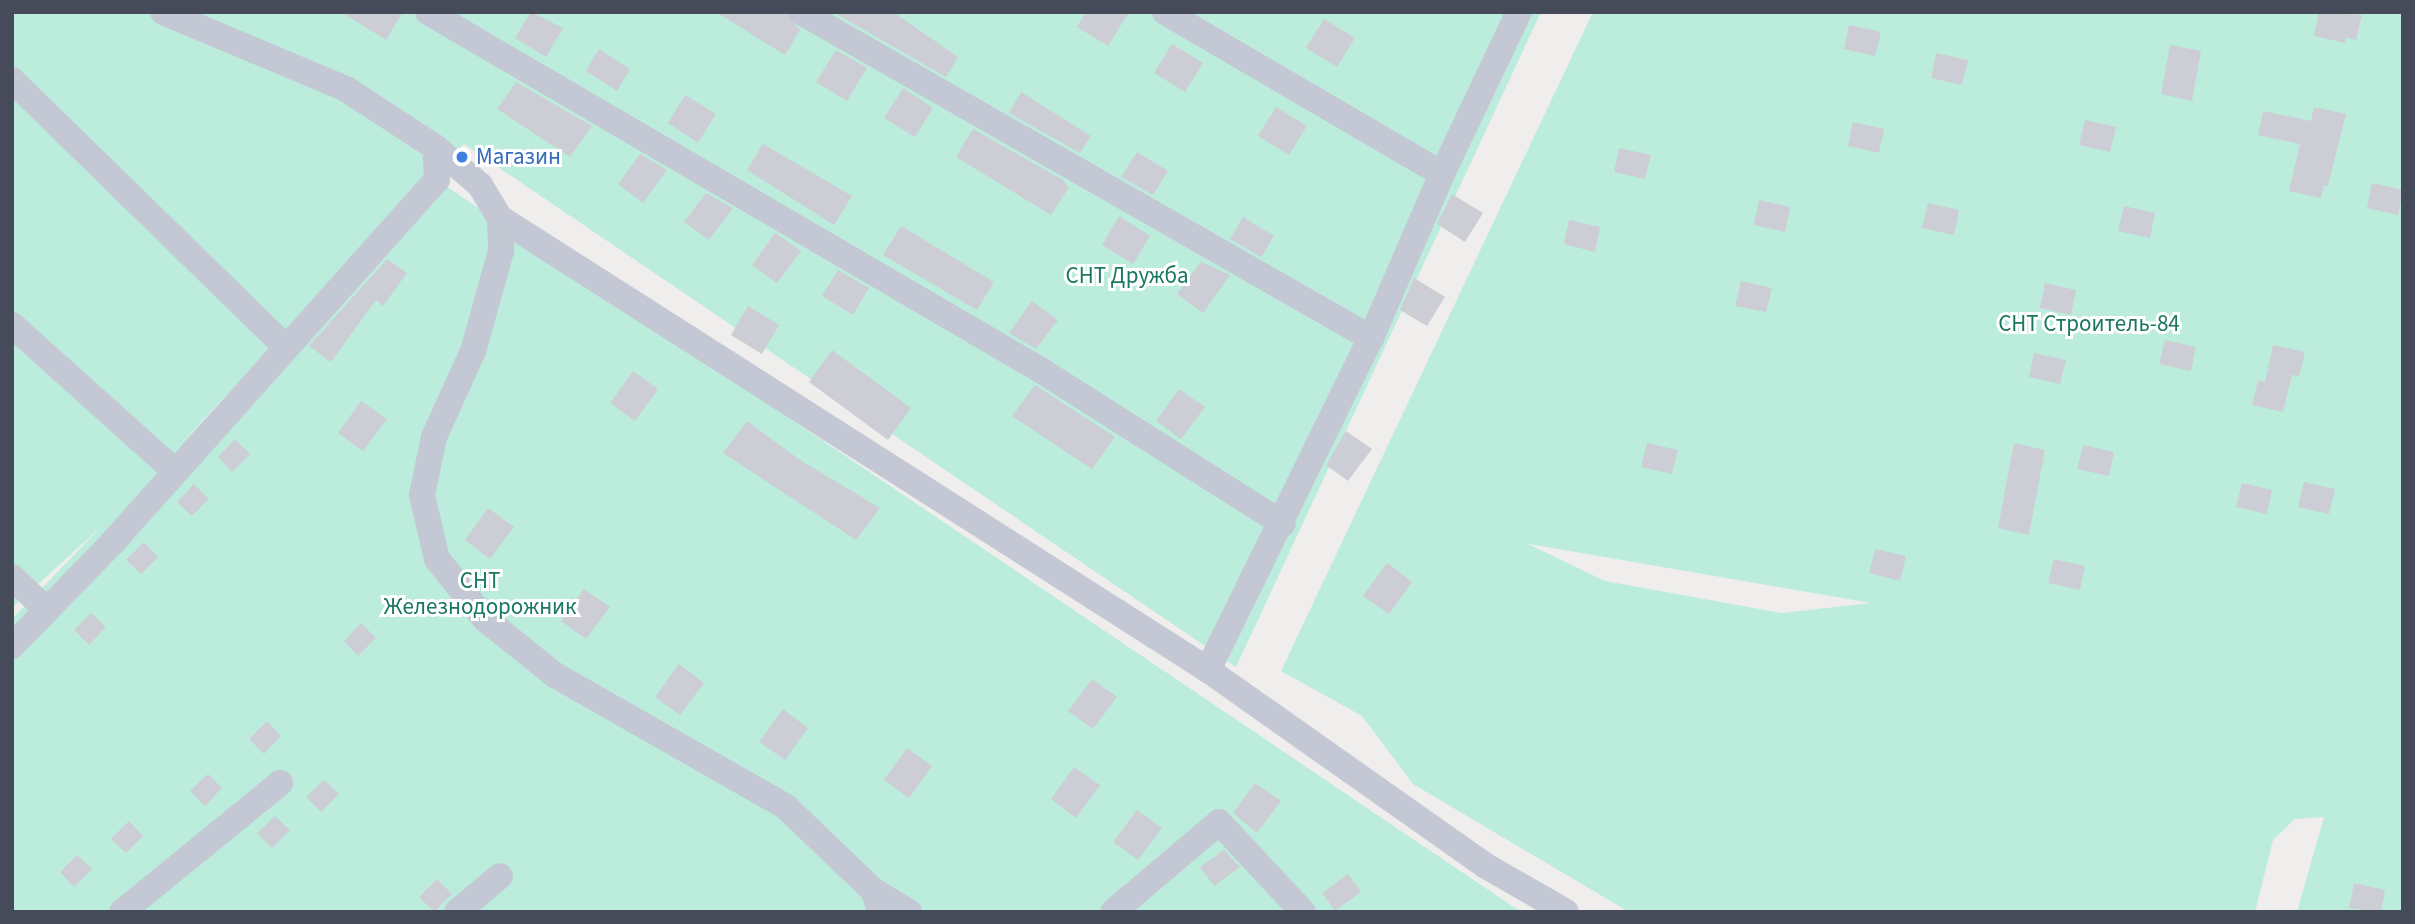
<!DOCTYPE html>
<html>
<head>
<meta charset="utf-8">
<style>
  body { margin:0 }
  #map { position:relative; width:2415px; height:924px; overflow:hidden; background:#f0eeed; font-family:"Source Sans 3",sans-serif }
  div>[style] { position:absolute }
  [style*='--x'] { left:calc(var(--x)*1px); top:calc(var(--y)*1px); width:calc(var(--w)*1px); rotate:calc(var(--a)*1deg) }
  .green>* { inset:0; background:#bcecdb }
  .building>* { inset:0; background:#cdced5 }
  .minor>* { height:26px; margin:-13px; padding:0 13px; transform-origin:13px; border-radius:13px; background:#c4c8d4 }
  .dots>* { width:19px; height:19px; translate:-50% -50%; box-sizing:border-box; border:4px solid #fff; border-radius:50% }
  span { translate:-50% -50%; white-space:nowrap; text-align:center; line-height:1.15; -webkit-text-stroke:6px #fff; paint-order:stroke }
  .shop-label { font-size:23px; color:#366cbe }
  .left { translate:0 -50%; text-align:left }
  .park-label { font-size:23px; color:#1a7760 }
  .frame { position:absolute; inset:0; border:14px solid #464b59; pointer-events:none }
</style>
</head>
<body>
<div id="map">
  <div class="green">
    <div style="clip-path:polygon(12px 12px,1541px 12px,1236px 667px,464px 144px,170px 455px,437px 180px,1521px 912px,12px 912px,12px 619px,103px 525px,12px 608px)"></div>
    <div style="clip-path:polygon(evenodd,1593px 12px,2403px 12px,2403px 912px,2297px 912px,2324px 817px,2295px 819px,2273px 840px,2255px 912px,1629px 912px,1413px 784px,1362px 716px,1281px 671px,1593px 12px,1528px 544px,1529px 544px,1871px 603px,1782px 613px,1605px 581px,1528px 544px)"></div>
  </div>
  <div class="building">
    <div style="clip-path:polygon(341px 12px,403px 12px,386px 40px)"></div>
    <div style="clip-path:polygon(531px 12px,563px 28px,546px 57px,515px 38px)"></div>
    <div style="clip-path:polygon(716px 12px,785px 12px,800px 30px,785px 55px)"></div>
    <div style="clip-path:polygon(833px 12px,893px 12px,958px 57px,946px 77px)"></div>
    <div style="clip-path:polygon(1086px 12px,1129px 12px,1108px 46px,1077px 27px)"></div>
    <div style="clip-path:polygon(2319px 12px,2362px 15px,2356px 40px,2346px 37px,2345px 43px,2314px 36px)"></div>
    <div style="clip-path:polygon(1324px 19px,1355px 38px,1337px 67px,1306px 48px)"></div>
    <div style="clip-path:polygon(1849px 25px,1881px 32px,1875px 56px,1844px 49px)"></div>
    <div style="clip-path:polygon(1172px 44px,1203px 63px,1185px 92px,1154px 73px)"></div>
    <div style="clip-path:polygon(2170px 45px,2201px 51px,2192px 101px,2161px 94px)"></div>
    <div style="clip-path:polygon(599px 49px,630px 69px,617px 91px,586px 71px)"></div>
    <div style="clip-path:polygon(836px 50px,867px 68px,847px 101px,816px 82px)"></div>
    <div style="clip-path:polygon(1936px 53px,1968px 60px,1962px 85px,1931px 78px)"></div>
    <div style="clip-path:polygon(516px 82px,592px 126px,570px 157px,497px 109px)"></div>
    <div style="clip-path:polygon(903px 88px,933px 108px,915px 137px,884px 118px)"></div>
    <div style="clip-path:polygon(1021px 92px,1091px 136px,1080px 153px,1009px 113px)"></div>
    <div style="clip-path:polygon(685px 95px,716px 114px,698px 143px,668px 123px)"></div>
    <div style="clip-path:polygon(1276px 107px,1307px 126px,1289px 155px,1258px 136px)"></div>
    <div style="clip-path:polygon(2314px 107px,2346px 114px,2328px 186px,2324px 185px,2321px 198px,2289px 191px,2300px 144px,2258px 135px,2263px 111px,2311px 121px)"></div>
    <div style="clip-path:polygon(2085px 120px,2116px 127px,2110px 152px,2079px 145px)"></div>
    <div style="clip-path:polygon(1853px 122px,1884px 129px,1879px 153px,1848px 146px)"></div>
    <div style="clip-path:polygon(973px 129px,1063px 180px,1069px 187px,1051px 215px,956px 157px)"></div>
    <div style="clip-path:polygon(763px 144px,852px 196px,834px 225px,747px 170px)"></div>
    <div style="clip-path:polygon(1619px 148px,1651px 155px,1645px 179px,1614px 172px)"></div>
    <div style="clip-path:polygon(1137px 152px,1168px 171px,1153px 195px,1121px 177px)"></div>
    <div style="clip-path:polygon(640px 154px,667px 170px,643px 203px,618px 184px)"></div>
    <div style="clip-path:polygon(2372px 183px,2403px 190px,2398px 215px,2367px 208px)"></div>
    <div style="clip-path:polygon(706px 193px,733px 208px,709px 240px,684px 222px)"></div>
    <div style="clip-path:polygon(1452px 194px,1483px 213px,1465px 242px,1437px 224px)"></div>
    <div style="clip-path:polygon(1759px 200px,1790px 207px,1785px 232px,1754px 225px)"></div>
    <div style="clip-path:polygon(1928px 203px,1959px 210px,1954px 235px,1922px 228px)"></div>
    <div style="clip-path:polygon(2124px 206px,2155px 213px,2150px 238px,2118px 231px)"></div>
    <div style="clip-path:polygon(1119px 216px,1150px 236px,1133px 264px,1102px 245px)"></div>
    <div style="clip-path:polygon(1243px 217px,1274px 236px,1261px 257px,1230px 239px)"></div>
    <div style="clip-path:polygon(1569px 220px,1600px 227px,1595px 252px,1564px 244px)"></div>
    <div style="clip-path:polygon(901px 226px,994px 282px,977px 310px,883px 255px)"></div>
    <div style="clip-path:polygon(775px 233px,801px 251px,777px 283px,752px 265px)"></div>
    <div style="clip-path:polygon(387px 259px,407px 273px,383px 306px,376px 300px,331px 362px,309px 346px)"></div>
    <div style="clip-path:polygon(1201px 262px,1230px 275px,1203px 313px,1177px 294px)"></div>
    <div style="clip-path:polygon(838px 270px,869px 288px,853px 315px,822px 296px)"></div>
    <div style="clip-path:polygon(1414px 278px,1445px 297px,1427px 326px,1400px 310px)"></div>
    <div style="clip-path:polygon(1741px 281px,1772px 288px,1766px 312px,1735px 306px)"></div>
    <div style="clip-path:polygon(2045px 283px,2076px 290px,2071px 315px,2040px 308px)"></div>
    <div style="clip-path:polygon(1032px 301px,1058px 320px,1036px 349px,1009px 333px)"></div>
    <div style="clip-path:polygon(748px 306px,779px 325px,762px 354px,731px 335px)"></div>
    <div style="clip-path:polygon(2165px 340px,2196px 347px,2191px 371px,2159px 364px)"></div>
    <div style="clip-path:polygon(2273px 345px,2305px 352px,2299px 376px,2292px 375px,2283px 412px,2252px 405px,2258px 380px,2265px 382px)"></div>
    <div style="clip-path:polygon(832px 350px,911px 408px,888px 440px,809px 382px)"></div>
    <div style="clip-path:polygon(2034px 353px,2066px 360px,2060px 384px,2029px 377px)"></div>
    <div style="clip-path:polygon(633px 371px,658px 389px,635px 421px,610px 403px)"></div>
    <div style="clip-path:polygon(1035px 385px,1115px 437px,1092px 469px,1012px 416px)"></div>
    <div style="clip-path:polygon(1179px 389px,1205px 407px,1181px 439px,1156px 421px)"></div>
    <div style="clip-path:polygon(361px 401px,387px 419px,363px 451px,338px 433px)"></div>
    <div style="clip-path:polygon(747px 421px,800px 460px,880px 508px,856px 540px,723px 453px)"></div>
    <div style="clip-path:polygon(1346px 431px,1372px 449px,1348px 481px,1326px 465px)"></div>
    <div style="clip-path:polygon(235px 439px,250px 454px,232px 472px,218px 457px)"></div>
    <div style="clip-path:polygon(1647px 443px,1678px 450px,1672px 474px,1641px 467px)"></div>
    <div style="clip-path:polygon(2014px 443px,2045px 450px,2029px 535px,1998px 528px)"></div>
    <div style="clip-path:polygon(2083px 445px,2114px 452px,2109px 476px,2077px 469px)"></div>
    <div style="clip-path:polygon(2304px 482px,2335px 489px,2329px 514px,2298px 507px)"></div>
    <div style="clip-path:polygon(2242px 483px,2272px 490px,2267px 514px,2236px 507px)"></div>
    <div style="clip-path:polygon(194px 484px,209px 499px,192px 516px,177px 502px)"></div>
    <div style="clip-path:polygon(488px 508px,514px 527px,490px 559px,465px 540px)"></div>
    <div style="clip-path:polygon(144px 542px,158px 557px,141px 574px,126px 560px)"></div>
    <div style="clip-path:polygon(1875px 549px,1906px 556px,1900px 581px,1869px 573px)"></div>
    <div style="clip-path:polygon(2054px 559px,2085px 566px,2080px 590px,2048px 583px)"></div>
    <div style="clip-path:polygon(1387px 563px,1412px 582px,1389px 614px,1363px 596px)"></div>
    <div style="clip-path:polygon(584px 589px,610px 607px,586px 639px,561px 621px)"></div>
    <div style="clip-path:polygon(91px 613px,106px 627px,89px 645px,74px 630px)"></div>
    <div style="clip-path:polygon(361px 623px,376px 638px,358px 656px,344px 641px)"></div>
    <div style="clip-path:polygon(679px 664px,704px 683px,680px 715px,655px 697px)"></div>
    <div style="clip-path:polygon(1092px 679px,1117px 697px,1093px 729px,1068px 711px)"></div>
    <div style="clip-path:polygon(783px 709px,808px 728px,785px 760px,759px 742px)"></div>
    <div style="clip-path:polygon(267px 721px,281px 736px,264px 754px,249px 739px)"></div>
    <div style="clip-path:polygon(907px 748px,932px 766px,909px 798px,884px 780px)"></div>
    <div style="clip-path:polygon(1074px 767px,1100px 785px,1076px 818px,1051px 799px)"></div>
    <div style="clip-path:polygon(208px 774px,222px 788px,205px 806px,190px 791px)"></div>
    <div style="clip-path:polygon(324px 780px,339px 794px,321px 812px,306px 797px)"></div>
    <div style="clip-path:polygon(1255px 783px,1281px 801px,1257px 833px,1233px 813px)"></div>
    <div style="clip-path:polygon(1137px 810px,1162px 828px,1138px 860px,1113px 842px)"></div>
    <div style="clip-path:polygon(275px 816px,290px 830px,272px 848px,257px 833px)"></div>
    <div style="clip-path:polygon(129px 821px,143px 836px,126px 853px,111px 839px)"></div>
    <div style="clip-path:polygon(1224px 850px,1240px 867px,1214px 886px,1200px 867px)"></div>
    <div style="clip-path:polygon(77px 855px,92px 869px,74px 887px,60px 872px)"></div>
    <div style="clip-path:polygon(1348px 874px,1361px 892px,1335px 911px,1322px 893px)"></div>
    <div style="clip-path:polygon(437px 879px,452px 894px,434px 912px,419px 897px)"></div>
    <div style="clip-path:polygon(2354px 883px,2385px 890px,2381px 912px,2349px 908px)"></div>
  </div>
  <div class="minor">
    <div style="--x:163;--y:12;--w:199;--a:22.8"></div>
    <div style="--x:346;--y:89;--w:106;--a:33.1"></div>
    <div style="--x:435;--y:147;--w:59;--a:40.2"></div>
    <div style="--x:480;--y:185;--w:39;--a:59"></div>
    <div style="--x:500;--y:218;--w:33;--a:88"></div>
    <div style="--x:501;--y:251;--w:104;--a:105.6"></div>
    <div style="--x:473;--y:351;--w:94;--a:114.4"></div>
    <div style="--x:434;--y:437;--w:59;--a:101.7"></div>
    <div style="--x:422;--y:495;--w:66;--a:76.8"></div>
    <div style="--x:437;--y:559;--w:77;--a:51.3"></div>
    <div style="--x:485;--y:619;--w:90;--a:38.7"></div>
    <div style="--x:555;--y:675;--w:266;--a:29.7"></div>
    <div style="--x:786;--y:807;--w:122;--a:43.7"></div>
    <div style="--x:874;--y:891;--w:22;--a:74"></div>
    <div style="--x:428;--y:12;--w:711;--a:30.31"></div>
    <div style="--x:1042;--y:371;--w:285;--a:32.4"></div>
    <div style="--x:801;--y:12;--w:657;--a:29.77"></div>
    <div style="--x:1165;--y:12;--w:321;--a:30.3"></div>
    <div style="--x:12;--y:80;--w:381;--a:44.3"></div>
    <div style="--x:500;--y:218;--w:840;--a:32.55"></div>
    <div style="--x:1208;--y:670;--w:340;--a:35.2"></div>
    <div style="--x:1486;--y:866;--w:92;--a:29.9"></div>
    <div style="--x:12;--y:325;--w:219;--a:41.9"></div>
    <div style="--x:12;--y:577;--w:48;--a:43.3"></div>
    <div style="--x:12;--y:646;--w:144;--a:-45.8"></div>
    <div style="--x:112;--y:543;--w:487;--a:-48.2"></div>
    <div style="--x:437;--y:180;--w:33;--a:-93"></div>
    <div style="--x:1208;--y:670;--w:370;--a:-63.9"></div>
    <div style="--x:1371;--y:338;--w:179;--a:-66.6"></div>
    <div style="--x:1442;--y:174;--w:179;--a:-64.6"></div>
    <div style="--x:874;--y:891;--w:41;--a:31"></div>
    <div style="--x:122;--y:912;--w:204;--a:-39.2"></div>
    <div style="--x:457;--y:912;--w:56;--a:-39.9"></div>
    <div style="--x:1113;--y:912;--w:139;--a:-40.3"></div>
    <div style="--x:1219;--y:822;--w:123;--a:47"></div>
  </div>
  <div class="dots">
    <div style="left:462px;top:157px;background:#3f7fe0"></div>
  </div>
  <div class="shop-label">
    <span class="left" style="left:476px;top:157px">Магазин</span>
  </div>
  <div class="park-label">
    <span style="left:1127px;top:276px">СНТ Дружба</span>
    <span style="left:2089px;top:324px">СНТ Строитель-84</span>
    <span style="left:480px;top:594px">СНТ<br>Железнодорожник</span>
  </div>
  <div class="frame"></div>
</div>
</body>
</html>
